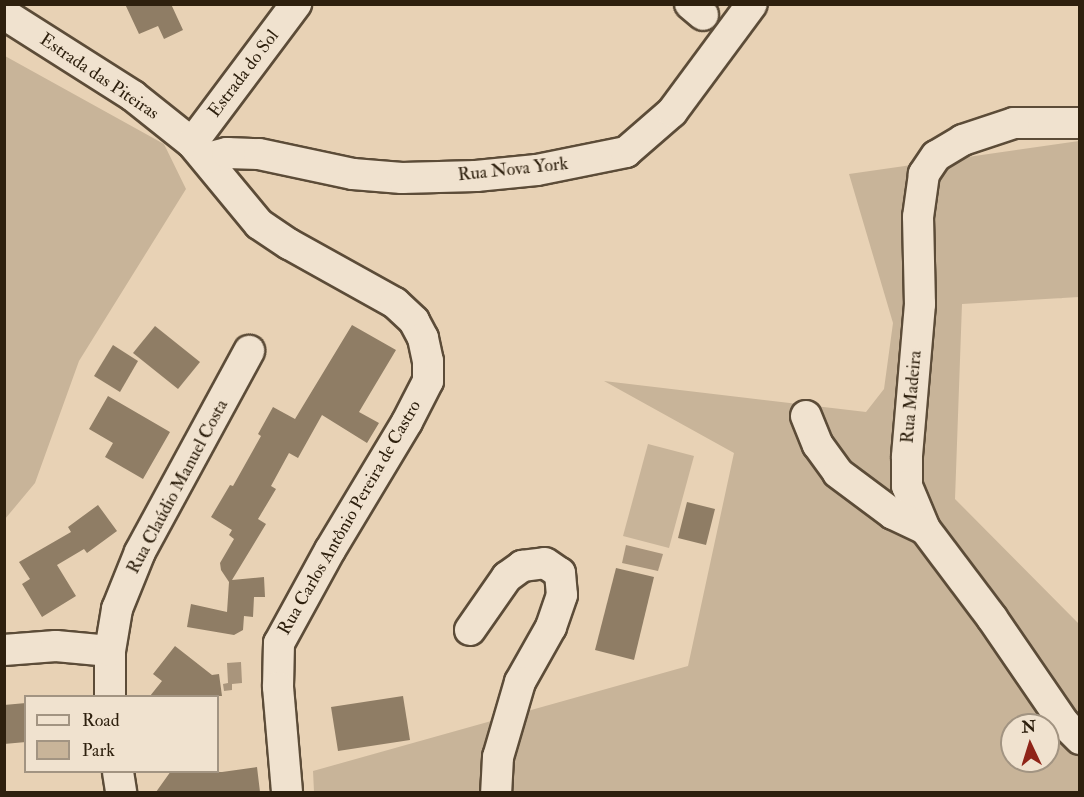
<!DOCTYPE html>
<html>
<head>
<meta charset="utf-8">
<style>
  body { margin:0 }
  #map { position:relative; width:1084px; height:797px; overflow:hidden; background:#e8d2b5; font-family:"IM FELL Double Pica",serif }
  div>[style] { position:absolute }
  [style*='--x'] { left:calc(var(--x)*1px); top:calc(var(--y)*1px); width:calc(var(--w)*1px); rotate:calc(var(--a)*1deg) }
  .green>* { inset:0; background:#c8b499 }
  .water>* { inset:0; background:#a9957c }
  .building>* { inset:0; background:#8f7d65 }
  .roads { filter:drop-shadow(2px 0 #5c4c38) drop-shadow(-2px 0 #5c4c38) drop-shadow(0 2px #5c4c38) drop-shadow(0 -2px #5c4c38) }
  .minor>* { height:30px; margin:-15px; padding:0 15px; transform-origin:15px; border-radius:15px; background:#f0e2cf }
  span { translate:-50% -50%; white-space:nowrap; text-align:center; line-height:1.15; -webkit-text-stroke:4.5px #f0e2cf; paint-order:stroke }
  .street-label { font-size:18px; color:#2e200e }
  .frame { position:absolute; inset:0; border:6px solid #2e200e; pointer-events:none }
  .legend { position:absolute; left:24px; top:695px; width:195px; height:78px; box-sizing:border-box; background:#f0e2cf; border:2px solid #a29482; margin:0; padding:8px 10px; list-style:none; font-size:18px; color:#2e200e }
  .legend li { display:flex; align-items:center; gap:12px; height:30px }
  .legend b { width:30px; border:2px solid #a29482 }
  .north { position:absolute; left:1000px; top:713px; width:60px; height:60px; box-sizing:border-box; background:#f0e2cf; border:2px solid #a29482; border-radius:50%; rotate:356deg; font-size:16px; font-weight:700; line-height:24px; text-align:center; color:#2e200e }
  .north::after { content:''; display:block; margin:auto; width:21px; height:27px; background:#8f2418; clip-path:polygon(50% 0,100% 100%,50% 72%,0 100%) }
</style>
</head>
<body>
<div id="map">
  <div class="green">
    <div style="clip-path:polygon(5px 56px,164px 144px,186px 189px,79px 361px,35px 483px,5px 519px)"></div>
    <div style="clip-path:polygon(evenodd,1079px 141px,1079px 297px,962px 304px,955px 499px,1079px 624px,1079px 792px,314px 792px,313px 771px,688px 666px,734px 453px,604px 381px,866px 412px,884px 389px,893px 323px,849px 174px,1079px 141px,1012px 725px,1048px 725px,1048px 761px,1012px 761px,1012px 725px)"></div>
    <div style="clip-path:polygon(648px 444px,694px 456px,669px 548px,623px 536px)"></div>
  </div>
  <div class="water">
    <div style="clip-path:polygon(626px 545px,663px 554px,658px 571px,622px 563px)"></div>
    <div style="clip-path:polygon(241px 662px,242px 683px,232px 684px,232px 690px,224px 691px,223px 684px,228px 683px,227px 663px)"></div>
  </div>
  <div class="building">
    <div style="clip-path:polygon(125px 4px,171px 4px,183px 30px,164px 39px,158px 26px,139px 34px)"></div>
    <div style="clip-path:polygon(352px 325px,396px 350px,359px 412px,379px 423px,367px 443px,322px 415px,298px 458px,289px 453px,271px 486px,276px 489px,258px 519px,266px 524px,232px 580px,264px 577px,265px 597px,254px 597px,253px 617px,244px 616px,243px 630px,234px 635px,187px 627px,191px 604px,227px 612px,229px 582px,221px 570px,220px 563px,234px 539px,229px 535px,232px 530px,211px 517px,230px 485px,233px 486px,261px 436px,258px 434px,273px 407px,295px 419px)"></div>
    <div style="clip-path:polygon(155px 326px,200px 362px,178px 389px,133px 353px)"></div>
    <div style="clip-path:polygon(113px 345px,138px 361px,120px 392px,94px 376px)"></div>
    <div style="clip-path:polygon(108px 396px,170px 432px,143px 479px,105px 457px,113px 443px,89px 429px)"></div>
    <div style="clip-path:polygon(687px 502px,715px 509px,706px 545px,678px 538px)"></div>
    <div style="clip-path:polygon(98px 505px,117px 531px,87px 553px,84px 549px,57px 565px,76px 596px,42px 617px,22px 584px,30px 579px,19px 562px,71px 532px,68px 527px)"></div>
    <div style="clip-path:polygon(616px 568px,654px 577px,634px 660px,595px 650px)"></div>
    <div style="clip-path:polygon(175px 646px,212px 675px,219px 674px,222px 696px,150px 696px,162px 681px,153px 674px)"></div>
    <div style="clip-path:polygon(403px 696px,410px 740px,338px 751px,331px 707px)"></div>
    <div style="clip-path:polygon(26px 703px,26px 742px,4px 744px,4px 705px)"></div>
    <div style="clip-path:polygon(257px 767px,260px 792px,156px 792px,171px 771px,222px 772px)"></div>
  </div>
  <div class="roads">
    <div class="minor">
      <div style="--x:690;--y:4;--w:17;--a:40"></div>
      <div style="--x:4;--y:14;--w:153;--a:32.4"></div>
      <div style="--x:133;--y:96;--w:75;--a:38.5"></div>
      <div style="--x:192;--y:143;--w:105;--a:50.4"></div>
      <div style="--x:259;--y:224;--w:36;--a:34"></div>
      <div style="--x:289;--y:244;--w:121;--a:29.1"></div>
      <div style="--x:395;--y:303;--w:26;--a:43"></div>
      <div style="--x:414;--y:321;--w:19;--a:62"></div>
      <div style="--x:423;--y:338;--w:24;--a:78"></div>
      <div style="--x:428;--y:361;--w:20;--a:90"></div>
      <div style="--x:428;--y:381;--w:46;--a:117.1"></div>
      <div style="--x:407;--y:422;--w:149;--a:121"></div>
      <div style="--x:330;--y:550;--w:106;--a:118.7"></div>
      <div style="--x:279;--y:643;--w:44;--a:91.3"></div>
      <div style="--x:278;--y:687;--w:105;--a:85.1"></div>
      <div style="--x:1080;--y:123;--w:66;--a:180"></div>
      <div style="--x:1014;--y:123;--w:54;--a:161.6"></div>
      <div style="--x:963;--y:140;--w:31;--a:149"></div>
      <div style="--x:936;--y:156;--w:22;--a:124"></div>
      <div style="--x:924;--y:174;--w:43;--a:97.9"></div>
      <div style="--x:918;--y:217;--w:87;--a:88.7"></div>
      <div style="--x:920;--y:304;--w:154;--a:94.9"></div>
      <div style="--x:907;--y:457;--w:29;--a:90"></div>
      <div style="--x:907;--y:486;--w:47;--a:67.3"></div>
      <div style="--x:925;--y:529;--w:111;--a:53"></div>
      <div style="--x:992;--y:618;--w:127;--a:55.6"></div>
      <div style="--x:1064;--y:723;--w:23;--a:45"></div>
      <div style="--x:192;--y:143;--w:174;--a:-53.2"></div>
      <div style="--x:207;--y:158;--w:21;--a:-14"></div>
      <div style="--x:227;--y:153;--w:32;--a:2"></div>
      <div style="--x:259;--y:154;--w:96;--a:12"></div>
      <div style="--x:353;--y:174;--w:49;--a:4.7"></div>
      <div style="--x:402;--y:178;--w:74;--a:-1.5"></div>
      <div style="--x:476;--y:176;--w:61;--a:-5.6"></div>
      <div style="--x:537;--y:170;--w:91;--a:-11.4"></div>
      <div style="--x:626;--y:152;--w:61;--a:-41"></div>
      <div style="--x:672;--y:112;--w:134;--a:-53.5"></div>
      <div style="--x:806;--y:416;--w:31;--a:68"></div>
      <div style="--x:818;--y:445;--w:34;--a:54"></div>
      <div style="--x:838;--y:473;--w:69;--a:36.7"></div>
      <div style="--x:893;--y:514;--w:35;--a:25"></div>
      <div style="--x:470;--y:630;--w:65;--a:-55.1"></div>
      <div style="--x:507;--y:577;--w:19;--a:-36"></div>
      <div style="--x:522;--y:566;--w:23;--a:-7"></div>
      <div style="--x:545;--y:563;--w:18;--a:34"></div>
      <div style="--x:560;--y:573;--w:22;--a:85"></div>
      <div style="--x:562;--y:595;--w:34;--a:109"></div>
      <div style="--x:551;--y:627;--w:63;--a:119.4"></div>
      <div style="--x:520;--y:682;--w:78;--a:106.3"></div>
      <div style="--x:498;--y:757;--w:35;--a:93"></div>
      <div style="--x:4;--y:650;--w:52;--a:-4.4"></div>
      <div style="--x:56;--y:646;--w:54;--a:5.3"></div>
      <div style="--x:110;--y:696;--w:45;--a:-90"></div>
      <div style="--x:110;--y:651;--w:43;--a:-80.5"></div>
      <div style="--x:117;--y:609;--w:61;--a:-68"></div>
      <div style="--x:140;--y:552;--w:229;--a:-61.5"></div>
      <div style="--x:118;--y:772;--w:20;--a:81"></div>
    </div>
  </div>
  <div class="street-label">
    <span style="left:244px;top:74px;rotate:-53deg">Estrada do Sol</span>
    <span style="left:99px;top:77px;rotate:34deg">Estrada das Piteiras</span>
    <span style="left:513px;top:170px;rotate:-6deg">Rua Nova York</span>
    <span style="left:912px;top:397px;rotate:-85deg">Rua Madeira</span>
    <span style="left:178px;top:487px;rotate:-62deg">Rua Claúdio Manuel Costa</span>
    <span style="left:350px;top:518px;rotate:-60deg">Rua Carlos Antônio Pereira de Castro</span>
  </div>
  <div class="frame"></div>
  <ul class="legend">
  <li><b style="height:8px;background:#f0e2cf"></b>Road</li>
  <li><b style="height:16px;background:#c8b499"></b>Park</li>
  </ul>
  <div class="north">N</div>
</div>
</body>
</html>
